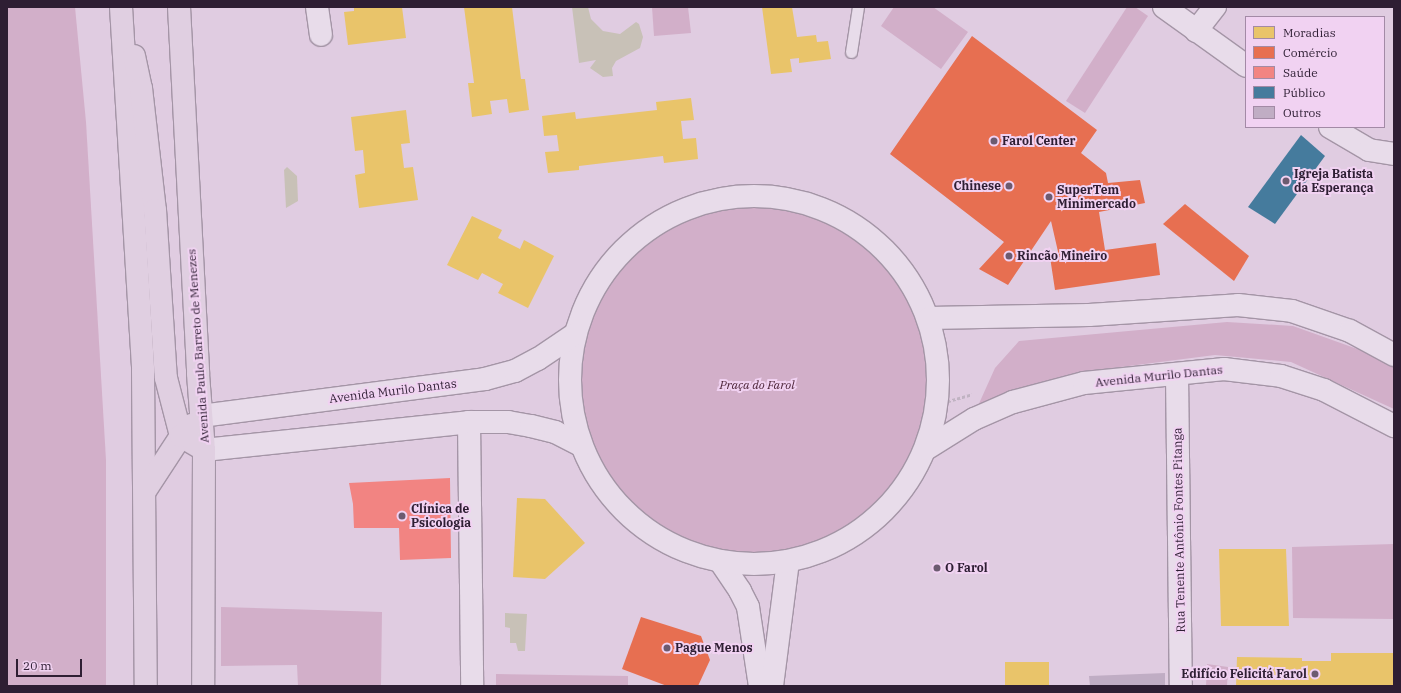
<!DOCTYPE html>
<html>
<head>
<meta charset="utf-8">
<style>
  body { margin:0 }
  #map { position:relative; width:1401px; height:693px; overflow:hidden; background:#e0cce1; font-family:"IBM Plex Serif",serif }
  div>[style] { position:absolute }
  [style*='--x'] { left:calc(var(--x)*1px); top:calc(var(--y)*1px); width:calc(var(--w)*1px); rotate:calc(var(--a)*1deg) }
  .green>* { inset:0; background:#d2afc9 }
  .round { border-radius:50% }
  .water>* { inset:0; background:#c8c1b7 }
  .homes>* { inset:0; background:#e9c46a }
  .shops>* { inset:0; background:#e76f51 }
  .health>* { inset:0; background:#f28482 }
  .public>* { inset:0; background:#457b9d }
  .building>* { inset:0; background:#c0adc4 }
  .path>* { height:2.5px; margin-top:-1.25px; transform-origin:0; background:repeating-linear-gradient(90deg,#c0b3c2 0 3px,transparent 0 5px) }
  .roads { filter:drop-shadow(1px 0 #a495a6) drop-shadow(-1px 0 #a495a6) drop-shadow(0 1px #a495a6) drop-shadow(0 -1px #a495a6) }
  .service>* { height:11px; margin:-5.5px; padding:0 5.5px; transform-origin:5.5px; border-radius:5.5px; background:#e8dcea }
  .minor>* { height:22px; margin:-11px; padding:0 11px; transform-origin:11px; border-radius:11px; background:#e8dcea }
  .secondary>* { height:22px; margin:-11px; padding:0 11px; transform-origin:11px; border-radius:11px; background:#e8dcea }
  .secondary>.ring { margin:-11px; padding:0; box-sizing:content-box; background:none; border:22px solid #e8dcea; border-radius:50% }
  .primary>* { height:22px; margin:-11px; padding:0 11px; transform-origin:11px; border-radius:11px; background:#e0cfe1 }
  .dots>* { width:11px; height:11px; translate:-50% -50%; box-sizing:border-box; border:2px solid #f1d2f2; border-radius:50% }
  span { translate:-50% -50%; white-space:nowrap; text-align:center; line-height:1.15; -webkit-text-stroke:4px #f1d2f2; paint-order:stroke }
  .poi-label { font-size:12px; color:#2e1e33; font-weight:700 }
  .left { translate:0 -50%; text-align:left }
  .right { translate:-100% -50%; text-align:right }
  .street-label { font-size:12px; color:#2e1e33 }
  .park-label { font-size:12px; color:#4e263a; font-style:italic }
  .frame { position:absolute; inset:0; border:8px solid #2e1e33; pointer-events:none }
  .legend { position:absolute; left:1245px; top:16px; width:140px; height:112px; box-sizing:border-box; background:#f1d2f2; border:1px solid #a38aa6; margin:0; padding:5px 7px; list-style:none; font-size:12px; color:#2e1e33 }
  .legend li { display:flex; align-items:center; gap:8px; height:20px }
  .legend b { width:20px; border:1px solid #a38aa6 }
  .scale { position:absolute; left:16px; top:659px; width:66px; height:18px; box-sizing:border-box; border:2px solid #2e1e33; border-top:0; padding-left:5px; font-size:12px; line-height:14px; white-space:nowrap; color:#2e1e33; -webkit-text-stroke:3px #f1d2f2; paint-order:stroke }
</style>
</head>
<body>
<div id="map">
  <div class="green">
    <div style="clip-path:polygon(7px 7px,75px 7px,86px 122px,106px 460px,106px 686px,7px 686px)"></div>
    <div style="clip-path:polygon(652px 7px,688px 7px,691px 33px,654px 36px)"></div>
    <div style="clip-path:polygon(894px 7px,933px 7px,968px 32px,941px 69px,881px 26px)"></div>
    <div style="clip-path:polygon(1127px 7px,1135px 7px,1148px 16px,1085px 113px,1066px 101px)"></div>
    <div class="round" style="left:570px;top:196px;width:368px;height:368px"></div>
    <div style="clip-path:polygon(1227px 322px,1293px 326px,1377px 356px,1394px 366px,1394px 409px,1291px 362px,1215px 355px,1113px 368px,1056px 378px,977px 408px,995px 368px,1019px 341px)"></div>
    <div style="clip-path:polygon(1394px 544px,1394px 619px,1293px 618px,1292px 547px)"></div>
    <div style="clip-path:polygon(221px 607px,382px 612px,381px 686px,298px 686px,297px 665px,221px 666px)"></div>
    <div style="clip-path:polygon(1207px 664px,1228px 667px,1227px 686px,1206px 686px)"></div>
    <div style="clip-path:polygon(496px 674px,628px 676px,628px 686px,496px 686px)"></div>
  </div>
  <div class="water">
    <div style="clip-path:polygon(572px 7px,588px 7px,591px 19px,603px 31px,620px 34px,636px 22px,639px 24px,643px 37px,640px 48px,616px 61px,612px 68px,613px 76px,603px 77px,590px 68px,596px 60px,579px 63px)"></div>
    <div style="clip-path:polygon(287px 167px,297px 176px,298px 201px,286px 208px,284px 170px)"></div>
    <div style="clip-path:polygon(505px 613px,527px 614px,525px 651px,518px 651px,516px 643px,510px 643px,510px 628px,505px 627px)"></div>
  </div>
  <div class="homes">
    <div style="clip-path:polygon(354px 7px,402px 7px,406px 38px,348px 45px,344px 12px,354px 11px)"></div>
    <div style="clip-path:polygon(464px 7px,512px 7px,521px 79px,525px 79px,529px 110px,509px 113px,507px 99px,490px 101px,492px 114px,472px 117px,468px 83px,474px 83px)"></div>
    <div style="clip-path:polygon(762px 7px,792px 7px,797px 37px,816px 35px,817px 42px,828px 41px,831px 59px,799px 63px,799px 58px,790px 59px,792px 72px,771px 74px)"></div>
    <div style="clip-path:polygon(691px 98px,694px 120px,681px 121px,683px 139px,696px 138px,698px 159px,664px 163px,663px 156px,579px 166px,579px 170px,548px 173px,545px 152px,559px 151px,557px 135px,544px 136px,542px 116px,575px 112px,576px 119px,657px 110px,656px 102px)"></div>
    <div style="clip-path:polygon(406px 110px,410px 143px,401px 144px,404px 168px,413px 167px,418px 200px,359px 208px,355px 175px,365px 173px,363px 150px,355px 151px,351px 117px)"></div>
    <div style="clip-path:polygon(472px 216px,502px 230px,498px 238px,520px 249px,524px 240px,554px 256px,528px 308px,498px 293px,503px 284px,482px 273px,478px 280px,447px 265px)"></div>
    <div style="clip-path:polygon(517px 498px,545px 499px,585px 543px,545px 579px,513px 577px)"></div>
    <div style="clip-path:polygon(1219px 549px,1286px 549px,1289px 626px,1221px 626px)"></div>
    <div style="clip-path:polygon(1331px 653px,1394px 653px,1394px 686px,1236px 686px,1237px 657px,1302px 658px,1302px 661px,1331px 661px)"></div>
    <div style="clip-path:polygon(1005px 662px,1049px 662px,1049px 686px,1002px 686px,1005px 685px)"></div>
  </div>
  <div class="shops">
    <div style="clip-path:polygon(972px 36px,1097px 130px,1081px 153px,1106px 173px,1108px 183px,1140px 180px,1145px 203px,1099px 212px,1105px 250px,1156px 243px,1160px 275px,1055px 290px,1050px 257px,1059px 256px,1051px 221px,1008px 285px,979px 269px,1004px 242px,890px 154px)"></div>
    <div style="clip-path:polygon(1185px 204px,1249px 256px,1234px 281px,1163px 224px)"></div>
    <div style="clip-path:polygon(641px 617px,701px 636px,710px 660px,698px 686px,667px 686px,622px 669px)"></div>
  </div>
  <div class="health">
    <div style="clip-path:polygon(450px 478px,451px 558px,400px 560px,399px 528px,354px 528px,353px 504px,349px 483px)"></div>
  </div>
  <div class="public">
    <div style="clip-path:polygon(1301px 135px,1325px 156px,1275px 224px,1248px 207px)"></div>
  </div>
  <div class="building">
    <div style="clip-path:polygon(1165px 673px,1165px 686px,1090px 686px,1089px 676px)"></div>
  </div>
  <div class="path">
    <div style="--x:938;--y:404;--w:35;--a:-16"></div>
  </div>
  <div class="roads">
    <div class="service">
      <div style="--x:851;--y:52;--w:46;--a:-81.2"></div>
    </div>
    <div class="minor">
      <div style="--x:317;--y:7;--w:28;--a:82"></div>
      <div style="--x:1164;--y:7;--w:101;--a:35.7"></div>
      <div style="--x:1196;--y:31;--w:31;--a:-52"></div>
      <div style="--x:1330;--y:127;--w:45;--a:30.5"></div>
      <div style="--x:1369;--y:150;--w:25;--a:9"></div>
      <div style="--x:1177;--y:374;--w:312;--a:89.3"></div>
      <div style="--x:469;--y:422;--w:264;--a:89.3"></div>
      <div style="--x:720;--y:561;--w:36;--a:56"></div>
      <div style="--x:740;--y:591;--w:18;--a:63"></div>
      <div style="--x:748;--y:607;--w:80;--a:81.4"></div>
      <div style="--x:772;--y:686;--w:126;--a:-82.7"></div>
    </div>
    <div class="secondary">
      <div class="ring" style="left:570px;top:196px;width:346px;height:346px"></div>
      <div style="--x:929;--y:318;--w:160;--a:-1.1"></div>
      <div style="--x:1089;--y:315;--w:149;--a:-3.8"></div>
      <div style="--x:1238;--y:305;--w:54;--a:6.3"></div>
      <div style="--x:1292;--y:311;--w:61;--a:19"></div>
      <div style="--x:1350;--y:331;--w:50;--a:28.6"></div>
      <div style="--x:201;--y:416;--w:286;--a:-7.4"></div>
      <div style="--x:485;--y:379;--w:31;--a:-15"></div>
      <div style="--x:515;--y:371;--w:26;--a:-28"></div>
      <div style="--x:538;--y:359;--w:45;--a:-34"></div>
      <div style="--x:926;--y:449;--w:57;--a:-32"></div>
      <div style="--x:974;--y:419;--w:43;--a:-23.6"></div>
      <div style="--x:1013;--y:402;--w:73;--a:-15"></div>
      <div style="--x:1084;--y:383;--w:141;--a:-5.7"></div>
      <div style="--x:1224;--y:369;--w:57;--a:7"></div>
      <div style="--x:1281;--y:376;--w:45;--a:18"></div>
      <div style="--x:1324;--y:390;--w:79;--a:27.2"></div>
      <div style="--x:204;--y:450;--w:266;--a:-6"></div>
      <div style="--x:469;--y:422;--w:39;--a:0"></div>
      <div style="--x:508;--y:422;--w:23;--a:10"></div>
      <div style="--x:531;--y:426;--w:25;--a:14"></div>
      <div style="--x:555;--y:432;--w:29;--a:27"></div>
    </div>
    <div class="primary">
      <div style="--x:121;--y:7;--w:365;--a:86.5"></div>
      <div style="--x:143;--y:371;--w:315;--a:89.5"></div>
      <div style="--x:179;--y:7;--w:367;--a:87"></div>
      <div style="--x:198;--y:374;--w:76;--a:85.5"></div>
      <div style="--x:204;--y:450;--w:236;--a:90.2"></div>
      <div style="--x:134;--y:56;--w:33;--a:78"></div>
      <div style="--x:141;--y:88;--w:123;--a:83.5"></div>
      <div style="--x:155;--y:210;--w:168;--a:86.3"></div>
      <div style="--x:166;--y:378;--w:60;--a:75.5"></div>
      <div style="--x:181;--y:436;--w:27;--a:31"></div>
      <div style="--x:145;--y:491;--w:66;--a:-56.8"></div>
      <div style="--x:181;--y:436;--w:16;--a:-45"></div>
    </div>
  </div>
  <div class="dots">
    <div style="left:994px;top:141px;background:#6c5b70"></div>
    <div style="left:1286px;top:181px;background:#6c5b70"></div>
    <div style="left:1009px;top:186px;background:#6c5b70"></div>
    <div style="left:1049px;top:197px;background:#6c5b70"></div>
    <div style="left:1009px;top:256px;background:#6c5b70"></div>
    <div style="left:402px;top:516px;background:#6c5b70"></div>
    <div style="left:937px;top:568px;background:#6c5b70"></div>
    <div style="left:667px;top:648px;background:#6c5b70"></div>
    <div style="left:1315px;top:674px;background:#6c5b70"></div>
  </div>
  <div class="poi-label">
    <span class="left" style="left:1002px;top:141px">Farol Center</span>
    <span class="left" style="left:1294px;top:181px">Igreja Batista<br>da Esperança</span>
    <span class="right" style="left:1001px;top:186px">Chinese</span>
    <span class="left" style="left:1057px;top:197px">SuperTem<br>Minimercado</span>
    <span class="left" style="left:1017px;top:256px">Rincão Mineiro</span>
    <span class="left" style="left:411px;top:516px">Clínica de<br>Psicologia</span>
    <span class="left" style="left:945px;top:568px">O Farol</span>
    <span class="left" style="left:675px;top:648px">Pague Menos</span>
    <span class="right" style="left:1307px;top:674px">Edifício Felicitá Farol</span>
  </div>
  <div class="street-label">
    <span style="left:198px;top:346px;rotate:-94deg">Avenida Paulo Barreto de Menezes</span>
    <span style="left:1159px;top:376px;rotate:-6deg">Avenida Murilo Dantas</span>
    <span style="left:393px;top:391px;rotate:-7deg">Avenida Murilo Dantas</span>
    <span style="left:1179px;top:530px;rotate:-91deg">Rua Tenente Antônio Fontes Pitanga</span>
  </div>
  <div class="park-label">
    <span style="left:757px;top:385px">Praça do Farol</span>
  </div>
  <div class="frame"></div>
  <ul class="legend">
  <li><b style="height:11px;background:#e9c46a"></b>Moradias</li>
  <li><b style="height:11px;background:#e76f51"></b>Comércio</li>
  <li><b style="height:11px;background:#f28482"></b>Saúde</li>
  <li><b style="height:11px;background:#457b9d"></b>Público</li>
  <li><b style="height:11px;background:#c0adc4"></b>Outros</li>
  </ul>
  <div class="scale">20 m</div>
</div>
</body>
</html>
